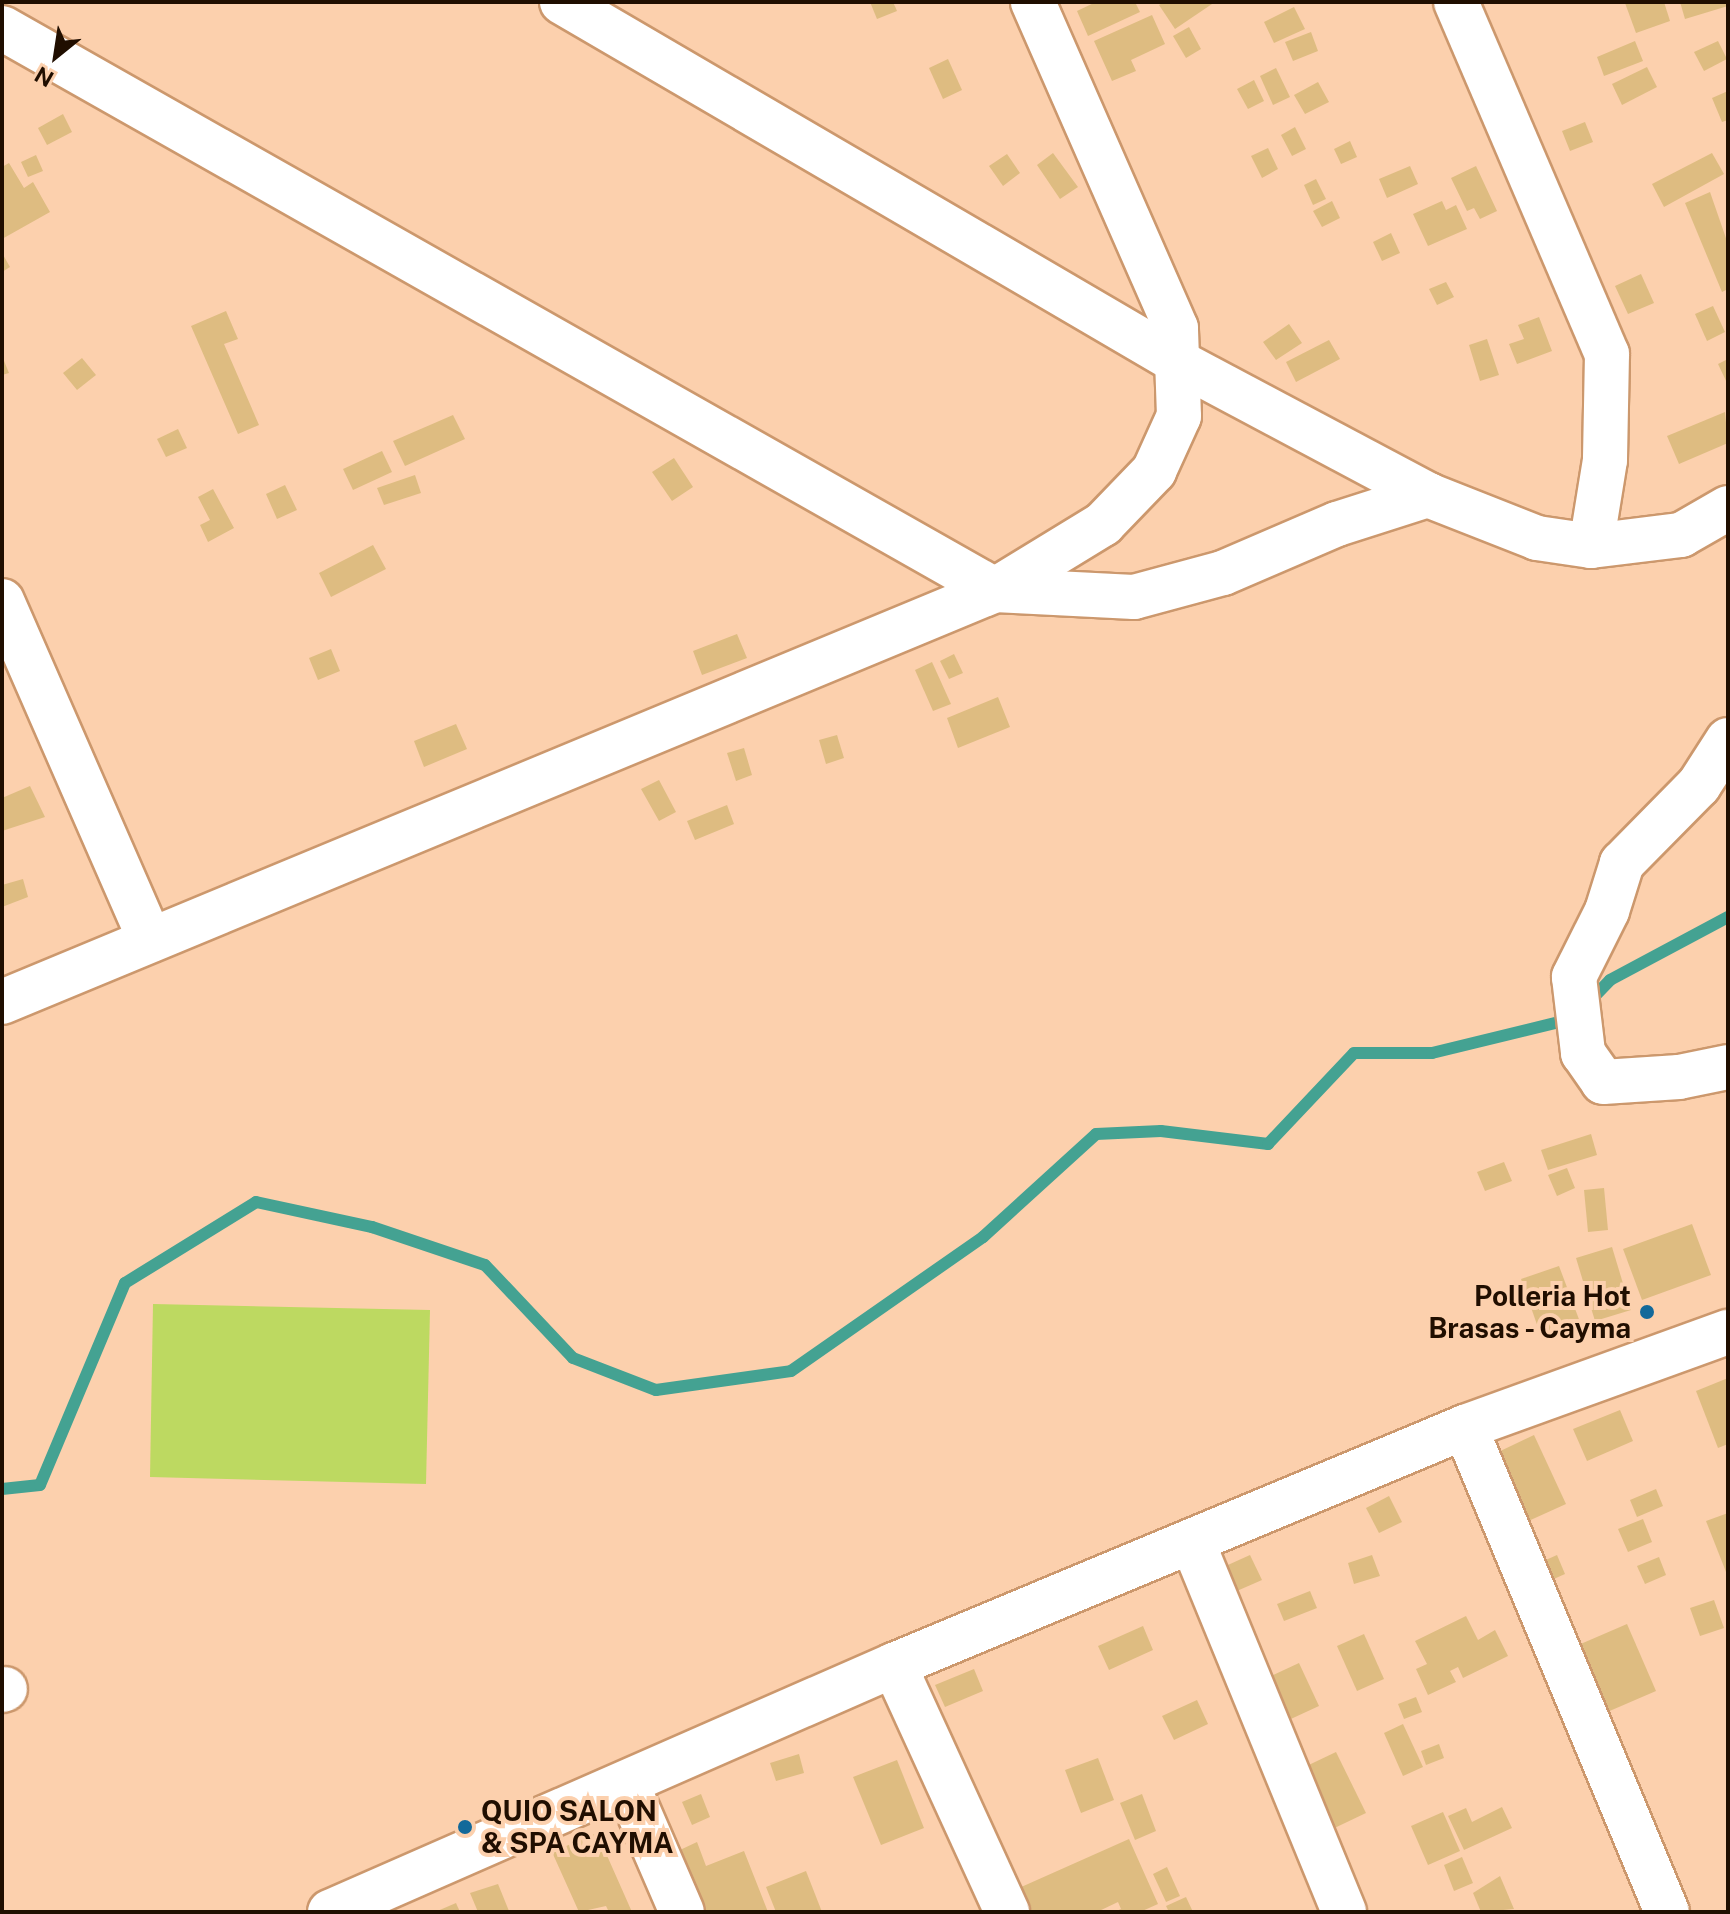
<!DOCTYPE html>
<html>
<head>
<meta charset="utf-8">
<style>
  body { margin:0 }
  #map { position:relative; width:1730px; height:1914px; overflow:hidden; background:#fcd0ad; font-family:"Public Sans",sans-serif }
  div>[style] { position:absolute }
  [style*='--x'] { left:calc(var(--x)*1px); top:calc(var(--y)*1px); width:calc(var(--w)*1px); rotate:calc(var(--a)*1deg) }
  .green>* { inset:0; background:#bdd961 }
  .stream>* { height:12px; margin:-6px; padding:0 6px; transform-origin:6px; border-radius:6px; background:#44a292 }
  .building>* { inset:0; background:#debc81 }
  .roads { filter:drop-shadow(2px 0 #cc986d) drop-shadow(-2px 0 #cc986d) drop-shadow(0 2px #cc986d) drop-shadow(0 -2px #cc986d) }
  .minor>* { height:44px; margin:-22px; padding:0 22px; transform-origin:22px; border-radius:22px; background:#fff }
  .dots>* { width:22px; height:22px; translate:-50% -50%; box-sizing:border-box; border:4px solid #fcd0ad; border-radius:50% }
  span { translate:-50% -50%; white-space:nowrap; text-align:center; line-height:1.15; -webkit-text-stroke:8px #fcd0ad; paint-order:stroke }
  .poi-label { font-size:28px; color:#200e00; font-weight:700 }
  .right { translate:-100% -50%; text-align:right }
  .left { translate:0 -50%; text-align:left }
  .frame { position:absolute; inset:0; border:4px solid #200e00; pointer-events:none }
  .north { position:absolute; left:16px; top:16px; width:80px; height:80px; -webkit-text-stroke:6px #fcd0ad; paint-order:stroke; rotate:210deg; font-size:22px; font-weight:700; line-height:32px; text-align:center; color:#200e00 }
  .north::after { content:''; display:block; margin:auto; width:28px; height:36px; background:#200e00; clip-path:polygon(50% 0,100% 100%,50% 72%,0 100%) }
</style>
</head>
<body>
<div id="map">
  <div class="green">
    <div style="clip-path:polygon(153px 1304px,430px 1310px,426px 1484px,150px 1477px)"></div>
  </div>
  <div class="stream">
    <div style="--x:1587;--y:1004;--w:33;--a:-46"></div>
    <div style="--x:1610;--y:980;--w:134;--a:-28.1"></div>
    <div style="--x:2;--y:1489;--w:38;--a:-6"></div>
    <div style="--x:40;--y:1485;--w:219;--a:-67.2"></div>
    <div style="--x:125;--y:1283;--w:154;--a:-31.7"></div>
    <div style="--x:256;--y:1202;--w:119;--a:12.2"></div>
    <div style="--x:372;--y:1227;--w:119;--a:18.6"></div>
    <div style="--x:485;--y:1265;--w:128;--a:46.6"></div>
    <div style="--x:573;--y:1358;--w:89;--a:21.1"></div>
    <div style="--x:656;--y:1390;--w:136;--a:-8"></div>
    <div style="--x:791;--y:1371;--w:234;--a:-34.9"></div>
    <div style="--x:983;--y:1237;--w:153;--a:-42.3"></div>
    <div style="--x:1096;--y:1134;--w:65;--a:-2.6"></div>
    <div style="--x:1161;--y:1131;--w:108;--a:6.9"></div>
    <div style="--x:1268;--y:1144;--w:125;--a:-46.6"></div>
    <div style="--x:1354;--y:1053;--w:78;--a:0"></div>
    <div style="--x:1432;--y:1053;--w:143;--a:-13.7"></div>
  </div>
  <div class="building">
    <div style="clip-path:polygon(870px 2px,893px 2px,897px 11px,877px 19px)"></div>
    <div style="clip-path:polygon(1096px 2px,1135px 2px,1140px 12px,1088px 36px,1077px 11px)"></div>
    <div style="clip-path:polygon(1164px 2px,1215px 2px,1175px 29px,1159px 5px)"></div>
    <div style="clip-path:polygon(1664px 2px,1670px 21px,1636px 33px,1625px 3px)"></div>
    <div style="clip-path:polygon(1680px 2px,1728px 2px,1728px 6px,1685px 19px)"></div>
    <div style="clip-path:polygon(1294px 7px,1305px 29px,1274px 43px,1264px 22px)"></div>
    <div style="clip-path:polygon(1152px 15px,1165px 44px,1131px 60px,1136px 71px,1112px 81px,1094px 41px)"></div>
    <div style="clip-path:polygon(1189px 27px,1201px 49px,1186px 58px,1173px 36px)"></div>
    <div style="clip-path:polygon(1311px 32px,1318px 51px,1293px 61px,1285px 42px)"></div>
    <div style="clip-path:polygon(1635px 41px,1643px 61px,1604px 76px,1597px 57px)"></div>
    <div style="clip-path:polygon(1718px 41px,1727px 59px,1704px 71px,1694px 52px)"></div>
    <div style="clip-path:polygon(948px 59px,962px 90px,943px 99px,929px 68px)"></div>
    <div style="clip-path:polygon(1647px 67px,1657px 87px,1622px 105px,1612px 84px)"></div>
    <div style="clip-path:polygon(1276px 68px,1290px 97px,1273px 105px,1260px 76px)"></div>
    <div style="clip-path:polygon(1254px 80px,1264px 101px,1248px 109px,1237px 89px)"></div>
    <div style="clip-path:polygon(1318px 82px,1329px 102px,1305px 114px,1294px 95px)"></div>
    <div style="clip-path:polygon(1728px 91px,1728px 120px,1722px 122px,1712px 98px)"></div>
    <div style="clip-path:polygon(63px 114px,72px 132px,47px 145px,38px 128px)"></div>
    <div style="clip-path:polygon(1585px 122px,1593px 142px,1570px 151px,1562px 131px)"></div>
    <div style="clip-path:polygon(1295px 127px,1306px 149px,1292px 156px,1281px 135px)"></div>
    <div style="clip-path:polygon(1350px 141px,1357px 157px,1341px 164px,1334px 149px)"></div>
    <div style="clip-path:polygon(1268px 148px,1278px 169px,1262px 178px,1251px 156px)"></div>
    <div style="clip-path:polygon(1053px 153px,1078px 187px,1060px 199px,1037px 165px)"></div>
    <div style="clip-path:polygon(1712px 153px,1724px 174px,1664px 207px,1652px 184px)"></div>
    <div style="clip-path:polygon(1007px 154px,1020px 173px,1003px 186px,989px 166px)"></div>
    <div style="clip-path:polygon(36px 155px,43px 171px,28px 177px,21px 162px)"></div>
    <div style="clip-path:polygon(9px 163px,24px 188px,33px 182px,50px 212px,2px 239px,2px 167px)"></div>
    <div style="clip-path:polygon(1410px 166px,1418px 184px,1387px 198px,1379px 179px)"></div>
    <div style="clip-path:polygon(1476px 166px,1497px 211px,1480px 219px,1474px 208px,1467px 211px,1451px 178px)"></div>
    <div style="clip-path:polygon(1316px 179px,1326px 199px,1313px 205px,1304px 185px)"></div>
    <div style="clip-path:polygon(1710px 192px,1728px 244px,1728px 289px,1722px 292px,1685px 203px)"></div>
    <div style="clip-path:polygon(1332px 201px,1340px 218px,1322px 227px,1313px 211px)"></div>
    <div style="clip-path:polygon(1442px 201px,1446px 210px,1456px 205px,1467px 229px,1428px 246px,1413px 214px)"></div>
    <div style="clip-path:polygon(1391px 233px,1400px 253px,1382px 261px,1373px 242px)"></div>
    <div style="clip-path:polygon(2px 253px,10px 267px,2px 272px)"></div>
    <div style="clip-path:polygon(1641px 274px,1654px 303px,1628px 314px,1615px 286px)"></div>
    <div style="clip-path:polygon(1446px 282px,1454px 297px,1437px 305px,1429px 289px)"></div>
    <div style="clip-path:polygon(1713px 306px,1725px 332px,1707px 341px,1695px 314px)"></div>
    <div style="clip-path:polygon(226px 311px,238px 339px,224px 344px,259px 425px,238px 434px,191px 326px)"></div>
    <div style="clip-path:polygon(1539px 317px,1552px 351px,1517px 364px,1509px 344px,1524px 339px,1518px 325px)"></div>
    <div style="clip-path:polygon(1289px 324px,1302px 343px,1276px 360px,1263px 342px)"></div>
    <div style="clip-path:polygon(1487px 339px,1499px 375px,1480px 381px,1469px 345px)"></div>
    <div style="clip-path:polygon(1329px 340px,1340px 359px,1296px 382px,1286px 362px)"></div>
    <div style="clip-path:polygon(2px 356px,9px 373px,2px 375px)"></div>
    <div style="clip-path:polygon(82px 358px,96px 375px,77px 390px,63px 373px)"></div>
    <div style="clip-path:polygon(1728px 359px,1728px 385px,1718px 364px)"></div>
    <div style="clip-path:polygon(1725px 412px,1728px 443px,1679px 464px,1667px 436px)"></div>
    <div style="clip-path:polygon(453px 415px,465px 439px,405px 466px,393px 441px)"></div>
    <div style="clip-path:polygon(178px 429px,187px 448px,166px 457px,157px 439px)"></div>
    <div style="clip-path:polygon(382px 451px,392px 472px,353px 490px,343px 469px)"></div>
    <div style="clip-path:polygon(674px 458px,693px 487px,672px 501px,652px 472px)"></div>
    <div style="clip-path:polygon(415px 475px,421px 493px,384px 505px,377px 488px)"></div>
    <div style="clip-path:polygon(285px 485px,297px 510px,277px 519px,266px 494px)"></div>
    <div style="clip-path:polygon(213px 489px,234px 528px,208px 542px,200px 525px,210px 520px,198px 497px)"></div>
    <div style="clip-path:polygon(373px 545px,386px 569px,331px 597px,319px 573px)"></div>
    <div style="clip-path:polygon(737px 634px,747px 658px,702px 675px,693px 651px)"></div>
    <div style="clip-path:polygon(331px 649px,340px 671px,318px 680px,309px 658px)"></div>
    <div style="clip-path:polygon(954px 654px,963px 673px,949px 679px,940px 661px)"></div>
    <div style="clip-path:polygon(932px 662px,951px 704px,933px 711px,915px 670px)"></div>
    <div style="clip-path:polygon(998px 697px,1010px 727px,958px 748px,947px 718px)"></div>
    <div style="clip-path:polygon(456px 724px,467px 749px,424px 767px,414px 741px)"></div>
    <div style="clip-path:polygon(837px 735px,844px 758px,826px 764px,819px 740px)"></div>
    <div style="clip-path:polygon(744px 748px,752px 775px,736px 781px,727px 753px)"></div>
    <div style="clip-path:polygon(659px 780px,676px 812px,659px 821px,641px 789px)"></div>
    <div style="clip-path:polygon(30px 786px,45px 817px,2px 831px,2px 798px)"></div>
    <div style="clip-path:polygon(727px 805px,734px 824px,695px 840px,687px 821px)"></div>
    <div style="clip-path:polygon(23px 879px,28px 897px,2px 907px,2px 885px)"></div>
    <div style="clip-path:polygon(1591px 1134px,1597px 1155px,1548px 1170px,1541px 1150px)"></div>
    <div style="clip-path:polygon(1504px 1162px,1512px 1181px,1485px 1191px,1477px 1172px)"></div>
    <div style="clip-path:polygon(1567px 1168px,1575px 1188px,1557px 1196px,1548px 1175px)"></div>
    <div style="clip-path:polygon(1604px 1188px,1608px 1230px,1588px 1232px,1584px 1190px)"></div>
    <div style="clip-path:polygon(1692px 1224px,1711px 1275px,1642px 1300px,1623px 1249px)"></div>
    <div style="clip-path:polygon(1612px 1247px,1631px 1310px,1595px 1321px,1576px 1258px)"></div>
    <div style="clip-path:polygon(1559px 1266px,1580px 1322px,1541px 1336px,1521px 1279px)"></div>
    <div style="clip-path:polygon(1728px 1378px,1728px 1444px,1718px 1448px,1696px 1391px)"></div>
    <div style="clip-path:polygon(1620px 1410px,1633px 1441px,1587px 1461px,1573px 1429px)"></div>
    <div style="clip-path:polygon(1534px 1435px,1566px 1504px,1524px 1523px,1492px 1455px)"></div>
    <div style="clip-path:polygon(1656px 1489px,1663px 1506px,1637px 1517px,1630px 1500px)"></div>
    <div style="clip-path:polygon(1389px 1496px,1402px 1522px,1379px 1533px,1366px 1508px)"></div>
    <div style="clip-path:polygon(1728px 1513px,1728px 1577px,1706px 1521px)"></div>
    <div style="clip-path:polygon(1643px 1519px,1652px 1542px,1628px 1552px,1618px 1529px)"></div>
    <div style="clip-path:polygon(1250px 1555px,1262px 1580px,1230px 1594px,1219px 1569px)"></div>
    <div style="clip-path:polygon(1372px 1555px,1380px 1576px,1354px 1584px,1348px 1563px)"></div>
    <div style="clip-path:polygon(1557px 1555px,1565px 1574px,1547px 1582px,1539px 1563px)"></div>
    <div style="clip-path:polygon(1659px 1557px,1666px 1575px,1645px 1584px,1637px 1566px)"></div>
    <div style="clip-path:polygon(1310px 1591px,1317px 1608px,1284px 1621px,1277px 1604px)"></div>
    <div style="clip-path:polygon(1714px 1600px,1724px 1628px,1700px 1636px,1690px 1608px)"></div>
    <div style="clip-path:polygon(1466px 1616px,1478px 1640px,1495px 1630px,1508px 1656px,1463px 1678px,1458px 1667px,1450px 1671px,1456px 1682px,1428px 1695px,1416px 1669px,1427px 1664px,1415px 1641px)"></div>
    <div style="clip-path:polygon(1627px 1624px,1656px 1691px,1605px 1713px,1576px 1646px)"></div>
    <div style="clip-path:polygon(1143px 1626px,1153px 1650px,1109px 1670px,1098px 1646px)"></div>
    <div style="clip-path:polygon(1364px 1634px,1384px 1679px,1357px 1691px,1337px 1646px)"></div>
    <div style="clip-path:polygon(1299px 1663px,1319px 1706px,1280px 1724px,1260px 1681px)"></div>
    <div style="clip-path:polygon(974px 1669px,983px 1691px,945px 1707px,935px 1685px)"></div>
    <div style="clip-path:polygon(1416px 1697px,1422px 1712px,1404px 1719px,1398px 1704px)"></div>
    <div style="clip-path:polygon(1197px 1700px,1208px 1724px,1174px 1740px,1162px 1716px)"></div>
    <div style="clip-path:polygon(1403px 1724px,1423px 1767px,1403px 1776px,1384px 1733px)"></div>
    <div style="clip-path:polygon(1439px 1744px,1444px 1758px,1426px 1765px,1421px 1751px)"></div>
    <div style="clip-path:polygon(1336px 1752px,1366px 1813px,1324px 1833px,1294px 1772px)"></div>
    <div style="clip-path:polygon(799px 1754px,804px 1773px,776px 1781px,770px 1763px)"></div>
    <div style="clip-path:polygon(1098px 1758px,1114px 1800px,1081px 1813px,1065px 1770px)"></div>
    <div style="clip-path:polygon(897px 1760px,924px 1828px,881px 1845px,853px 1777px)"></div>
    <div style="clip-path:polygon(701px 1794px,710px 1817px,692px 1825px,682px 1802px)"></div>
    <div style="clip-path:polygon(1142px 1794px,1156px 1831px,1135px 1840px,1120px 1803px)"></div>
    <div style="clip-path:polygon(1502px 1807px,1512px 1828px,1464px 1850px,1448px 1816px,1466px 1808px,1472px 1822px)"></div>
    <div style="clip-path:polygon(1443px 1812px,1460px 1851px,1428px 1865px,1411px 1826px)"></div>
    <div style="clip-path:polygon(597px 1833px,632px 1912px,609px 1912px,606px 1906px,579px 1912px,552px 1852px)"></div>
    <div style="clip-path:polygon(1129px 1839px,1158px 1904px,1140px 1912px,1114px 1912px,1121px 1909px,1118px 1902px,1097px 1912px,1030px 1912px,1019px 1888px)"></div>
    <div style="clip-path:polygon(697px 1842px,706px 1866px,744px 1851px,768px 1912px,704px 1912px,680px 1850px)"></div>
    <div style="clip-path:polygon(1462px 1857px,1473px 1883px,1454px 1891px,1444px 1865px)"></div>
    <div style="clip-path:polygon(1167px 1867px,1180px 1896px,1166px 1902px,1153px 1874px)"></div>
    <div style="clip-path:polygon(806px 1871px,822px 1912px,776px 1912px,766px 1887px)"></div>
    <div style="clip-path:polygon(1500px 1876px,1514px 1909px,1481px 1912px,1473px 1893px)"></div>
    <div style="clip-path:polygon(498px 1884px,509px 1911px,478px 1912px,470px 1893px)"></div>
    <div style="clip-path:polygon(1186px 1897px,1193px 1912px,1169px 1912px,1166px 1906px)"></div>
    <div style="clip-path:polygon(456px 1903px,460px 1912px,435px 1912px)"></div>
  </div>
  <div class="roads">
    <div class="minor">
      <div style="--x:562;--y:2;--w:716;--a:30.29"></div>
      <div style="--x:1180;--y:363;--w:281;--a:28"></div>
      <div style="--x:1428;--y:495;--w:117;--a:21.5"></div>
      <div style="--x:1537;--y:538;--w:55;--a:8.4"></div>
      <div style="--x:1591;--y:546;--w:91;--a:-7"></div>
      <div style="--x:1681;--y:535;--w:54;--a:-29.9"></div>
      <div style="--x:1456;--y:2;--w:383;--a:66.8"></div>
      <div style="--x:1607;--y:354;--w:106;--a:91.1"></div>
      <div style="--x:1605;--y:460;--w:87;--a:99.2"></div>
      <div style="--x:2;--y:28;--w:1141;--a:29.51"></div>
      <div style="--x:995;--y:590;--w:139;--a:2.9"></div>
      <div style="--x:1134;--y:597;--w:92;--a:-15.1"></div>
      <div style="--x:1223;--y:573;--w:124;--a:-23.3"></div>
      <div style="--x:1337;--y:524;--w:96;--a:-17.7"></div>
      <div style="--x:2;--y:601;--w:370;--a:66.4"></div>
      <div style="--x:1728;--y:740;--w:54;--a:122.8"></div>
      <div style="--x:1699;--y:785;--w:110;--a:134.6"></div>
      <div style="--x:1622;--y:863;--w:50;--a:107.4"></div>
      <div style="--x:1607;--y:911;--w:74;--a:116.6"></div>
      <div style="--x:1574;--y:977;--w:77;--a:83.2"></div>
      <div style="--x:1583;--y:1053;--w:35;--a:55"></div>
      <div style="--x:1603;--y:1082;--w:76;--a:-3.8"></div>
      <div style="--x:1679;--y:1077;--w:50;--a:-11.5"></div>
      <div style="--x:2;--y:1002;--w:1075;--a:-22.53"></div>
      <div style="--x:995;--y:590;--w:127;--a:-31.4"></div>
      <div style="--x:1103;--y:524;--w:74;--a:-46.1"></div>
      <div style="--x:1154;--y:471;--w:60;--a:-65.6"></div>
      <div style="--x:1179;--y:416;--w:88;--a:-92"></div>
      <div style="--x:1176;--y:328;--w:356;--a:-113.7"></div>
      <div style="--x:1465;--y:1427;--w:525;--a:67.39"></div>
      <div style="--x:1192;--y:1541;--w:401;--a:67.7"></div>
      <div style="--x:894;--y:1665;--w:272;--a:65.4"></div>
      <div style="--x:2;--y:1690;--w:3;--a:-18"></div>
      <div style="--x:627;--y:1785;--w:138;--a:66.6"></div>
      <div style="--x:330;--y:1912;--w:616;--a:-23.65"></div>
      <div style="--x:894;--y:1665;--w:619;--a:-22.63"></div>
      <div style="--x:1465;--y:1427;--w:280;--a:-19.9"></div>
    </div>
  </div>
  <div class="dots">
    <div style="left:1647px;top:1312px;background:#13699a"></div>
    <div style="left:465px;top:1827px;background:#13699a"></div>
  </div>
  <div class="poi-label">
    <span class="right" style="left:1631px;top:1312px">Polleria Hot<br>Brasas - Cayma</span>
    <span class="left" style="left:481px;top:1827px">QUIO SALON<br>&amp; SPA CAYMA</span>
  </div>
  <div class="frame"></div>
  <div class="north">N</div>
</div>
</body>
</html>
